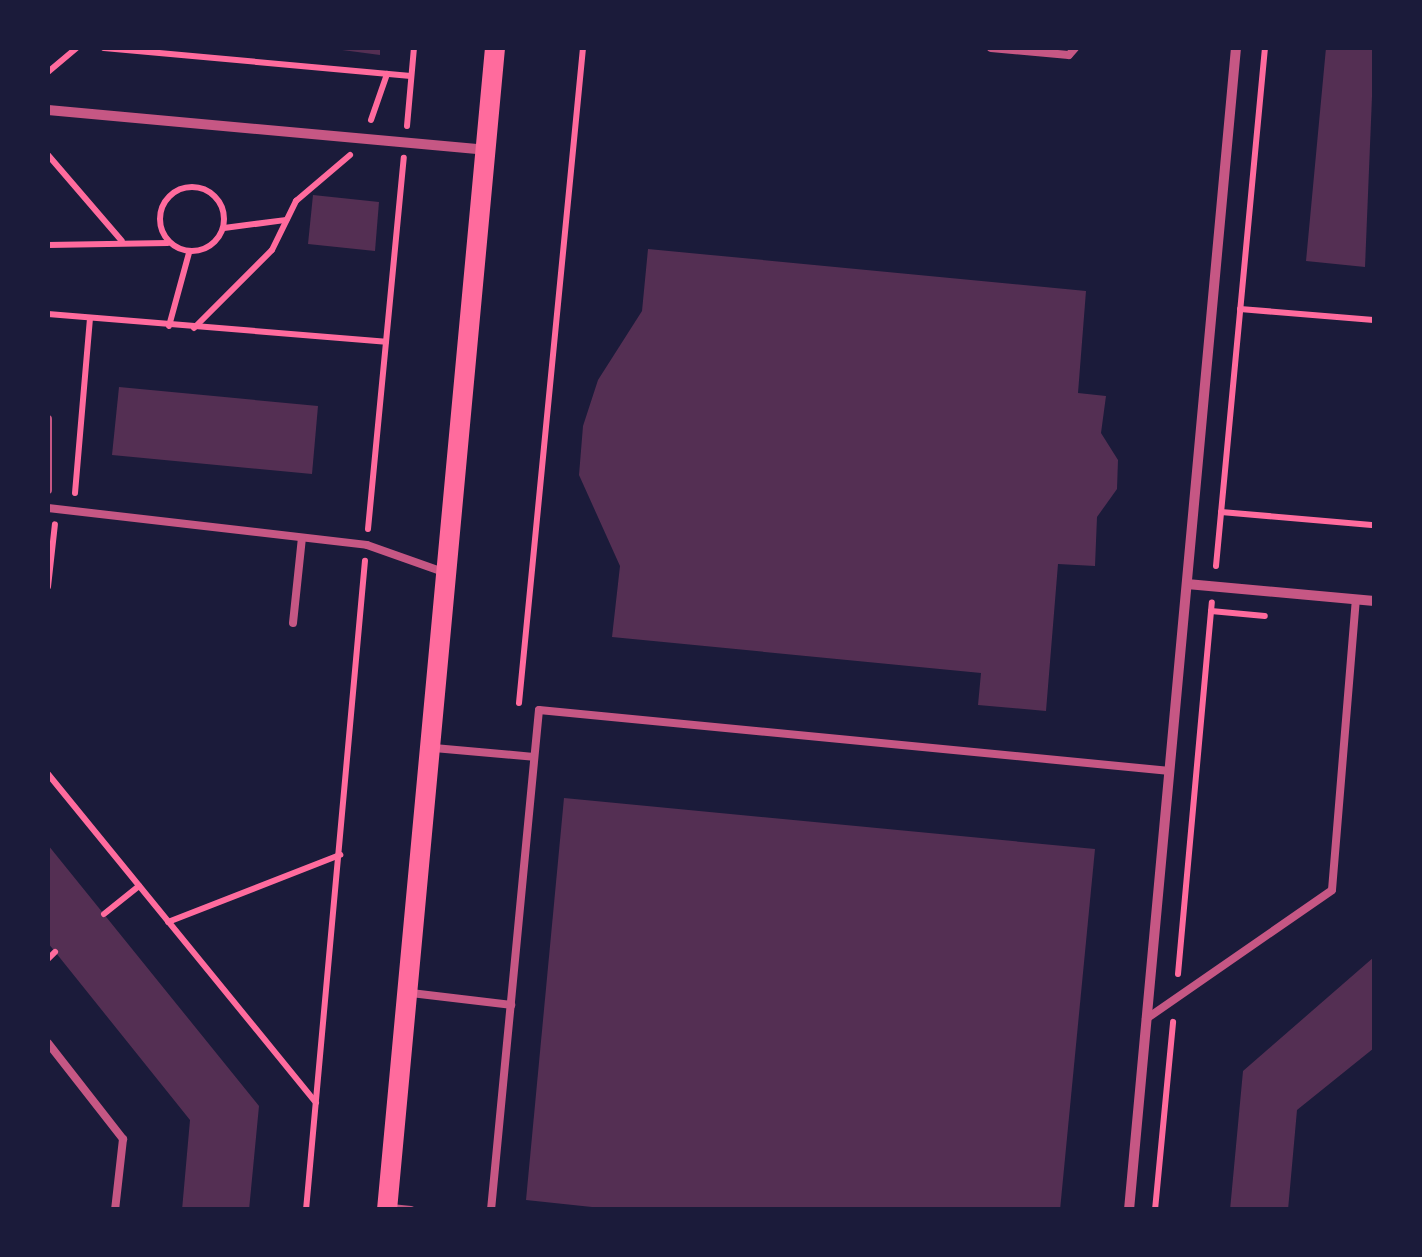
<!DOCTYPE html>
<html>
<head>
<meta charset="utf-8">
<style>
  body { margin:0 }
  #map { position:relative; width:1422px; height:1257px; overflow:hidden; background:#1b1b3a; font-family:Barlow,sans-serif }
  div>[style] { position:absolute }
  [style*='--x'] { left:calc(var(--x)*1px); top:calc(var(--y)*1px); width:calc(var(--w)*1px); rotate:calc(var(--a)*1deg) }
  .building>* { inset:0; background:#542f53 }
  .path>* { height:6px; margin:-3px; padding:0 3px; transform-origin:3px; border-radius:3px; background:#ff6b9d }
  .path>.ring { margin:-3px; padding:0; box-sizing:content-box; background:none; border:6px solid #ff6b9d; border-radius:50% }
  .service>* { height:8px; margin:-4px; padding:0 4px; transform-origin:4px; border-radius:4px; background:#c65784 }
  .minor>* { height:10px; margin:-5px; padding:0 5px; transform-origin:5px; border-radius:5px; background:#c65784 }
  .secondary>* { height:20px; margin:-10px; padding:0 10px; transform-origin:10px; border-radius:10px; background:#ff6b9d }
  span { translate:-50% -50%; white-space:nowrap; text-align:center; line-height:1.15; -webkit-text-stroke:10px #1b1b3a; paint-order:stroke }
  .frame { position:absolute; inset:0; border:50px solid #1b1b3a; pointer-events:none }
</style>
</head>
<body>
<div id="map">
  <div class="building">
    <div style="clip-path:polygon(327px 48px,380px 48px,380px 55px)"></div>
    <div style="clip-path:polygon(1326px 48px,1374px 48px,1365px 267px,1306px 261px)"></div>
    <div style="clip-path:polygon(313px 195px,379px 202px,375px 251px,308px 244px)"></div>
    <div style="clip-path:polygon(648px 249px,1086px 291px,1078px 393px,1106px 396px,1101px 433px,1118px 460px,1117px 489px,1097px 517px,1095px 566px,1058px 564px,1046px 711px,978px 705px,981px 673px,612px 637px,620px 566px,579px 475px,583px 426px,598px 380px,642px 311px)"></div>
    <div style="clip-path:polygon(119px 387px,318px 406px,312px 474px,112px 455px)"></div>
    <div style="clip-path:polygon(564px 798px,1095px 849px,1060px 1210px,620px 1210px,526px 1200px)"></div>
    <div style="clip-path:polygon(48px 845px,259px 1106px,249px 1210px,182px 1210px,190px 1120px,48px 943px)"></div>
    <div style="clip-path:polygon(1374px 957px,1374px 1048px,1297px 1110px,1288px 1210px,1230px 1210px,1243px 1071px)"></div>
  </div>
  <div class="path">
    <div style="--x:104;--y:48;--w:308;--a:5.2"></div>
    <div style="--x:48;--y:72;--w:38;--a:-40"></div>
    <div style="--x:371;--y:120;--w:49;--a:-70.8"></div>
    <div style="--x:407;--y:126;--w:78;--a:-84.9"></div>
    <div style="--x:48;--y:155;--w:113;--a:49.3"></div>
    <div class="ring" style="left:160px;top:187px;width:58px;height:58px"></div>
    <div style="--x:224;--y:228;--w:63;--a:-7.4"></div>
    <div style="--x:48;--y:245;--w:120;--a:-1"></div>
    <div style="--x:1240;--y:309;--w:134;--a:4.7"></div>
    <div style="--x:48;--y:314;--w:339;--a:4.7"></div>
    <div style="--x:169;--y:326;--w:76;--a:-74.7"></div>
    <div style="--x:194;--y:328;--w:110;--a:-45"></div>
    <div style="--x:272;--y:250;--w:55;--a:-63.9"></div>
    <div style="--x:296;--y:201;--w:71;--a:-40.4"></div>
    <div style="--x:75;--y:493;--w:175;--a:-85.1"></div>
    <div style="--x:1221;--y:512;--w:154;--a:4.9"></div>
    <div style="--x:368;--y:529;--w:373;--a:-84.5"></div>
    <div style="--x:1216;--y:566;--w:520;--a:-84.6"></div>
    <div style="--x:48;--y:587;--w:63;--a:-83.7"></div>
    <div style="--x:1211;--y:611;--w:54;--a:5.3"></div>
    <div style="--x:519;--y:703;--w:658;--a:-84.42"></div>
    <div style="--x:48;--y:774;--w:424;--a:50.8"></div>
    <div style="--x:104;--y:914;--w:45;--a:-38.7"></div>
    <div style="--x:168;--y:922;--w:185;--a:-21.3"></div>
    <div style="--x:48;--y:959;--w:10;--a:-45"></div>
    <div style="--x:1178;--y:974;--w:373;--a:-84.8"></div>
    <div style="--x:306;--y:1210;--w:652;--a:-84.81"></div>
    <div style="--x:1155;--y:1210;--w:189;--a:-84.5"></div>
  </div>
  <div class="service">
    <div style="--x:991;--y:48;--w:78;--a:5.1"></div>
    <div style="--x:1069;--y:55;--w:9;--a:-49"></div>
    <div style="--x:48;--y:419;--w:71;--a:90"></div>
    <div style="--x:48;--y:508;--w:321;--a:6.6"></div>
    <div style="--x:367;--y:545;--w:84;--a:19.5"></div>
    <div style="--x:293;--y:623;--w:85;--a:-84"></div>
    <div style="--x:434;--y:748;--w:100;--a:5.1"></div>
    <div style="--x:411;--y:993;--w:101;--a:6.8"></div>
    <div style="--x:1146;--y:1019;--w:226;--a:-34.7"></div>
    <div style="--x:1332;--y:890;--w:292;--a:-85.3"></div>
    <div style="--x:48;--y:1043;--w:122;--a:52"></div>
    <div style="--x:123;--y:1139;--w:71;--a:96.4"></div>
    <div style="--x:391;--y:1208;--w:20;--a:6"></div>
    <div style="--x:491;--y:1210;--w:502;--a:-84.52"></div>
    <div style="--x:539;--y:710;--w:634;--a:5.52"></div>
  </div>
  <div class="minor">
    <div style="--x:48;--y:110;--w:439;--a:5.2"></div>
    <div style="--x:1187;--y:584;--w:188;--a:5.2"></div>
    <div style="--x:1129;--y:1210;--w:1167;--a:-84.74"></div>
  </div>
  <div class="secondary">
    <div style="--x:387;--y:1210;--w:1167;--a:-84.69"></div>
  </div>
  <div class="frame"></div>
</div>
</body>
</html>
